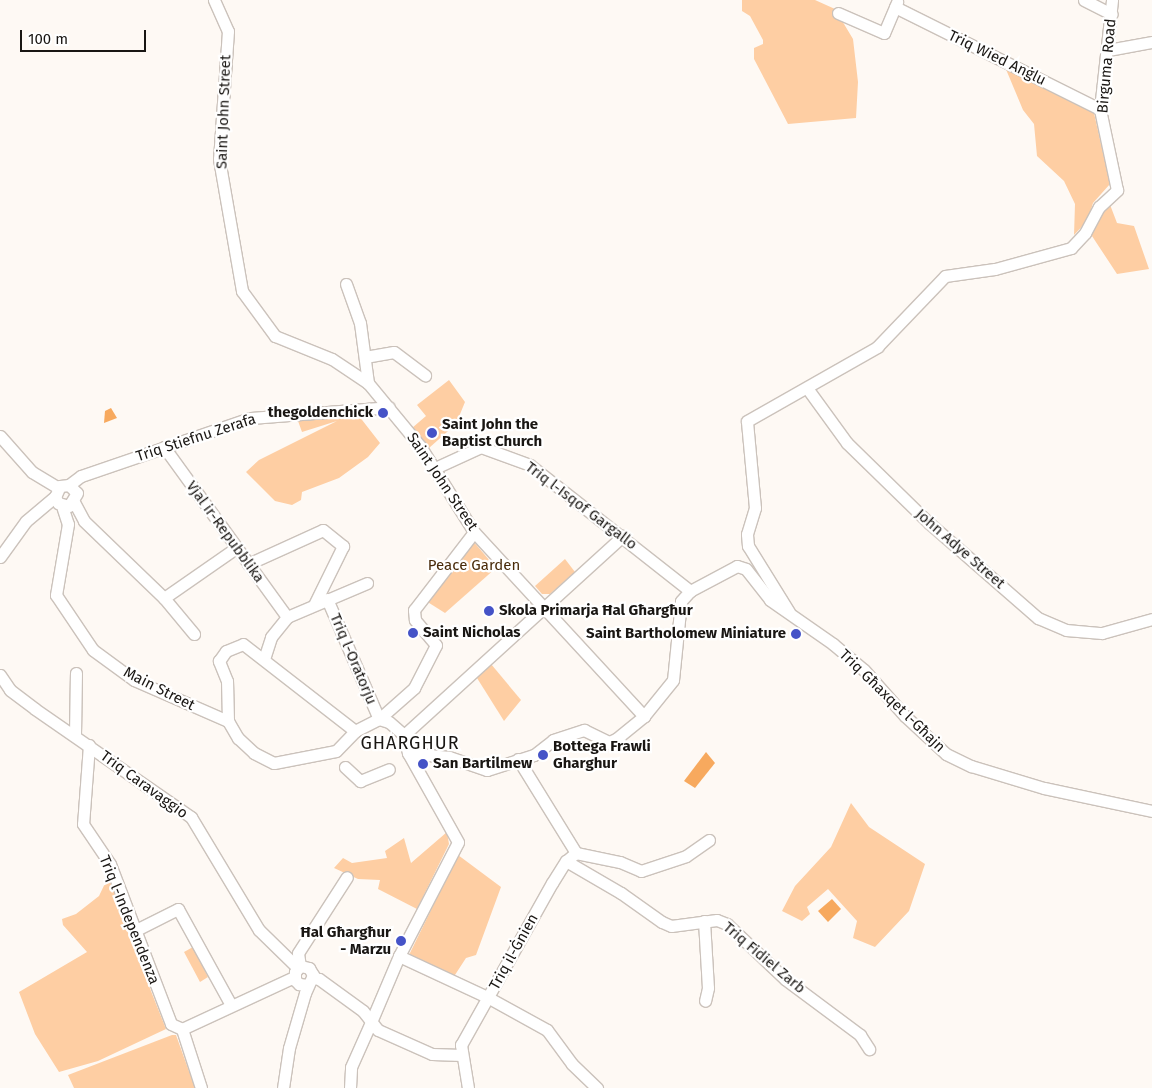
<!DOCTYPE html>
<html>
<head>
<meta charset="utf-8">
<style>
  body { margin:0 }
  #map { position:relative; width:1152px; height:1088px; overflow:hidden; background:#fef9f4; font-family:"Fira Sans",sans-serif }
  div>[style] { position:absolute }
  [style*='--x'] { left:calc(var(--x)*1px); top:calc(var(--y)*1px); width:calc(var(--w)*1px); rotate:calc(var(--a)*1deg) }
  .green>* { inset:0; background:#fecea3 }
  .water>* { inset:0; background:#f7a95e }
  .roads { filter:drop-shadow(1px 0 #cbc2bb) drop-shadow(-1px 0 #cbc2bb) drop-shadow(0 1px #cbc2bb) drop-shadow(0 -1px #cbc2bb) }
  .minor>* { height:11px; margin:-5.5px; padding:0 5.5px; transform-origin:5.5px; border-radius:5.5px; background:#fff }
  .dots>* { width:14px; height:14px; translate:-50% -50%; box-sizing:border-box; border:2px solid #fff; border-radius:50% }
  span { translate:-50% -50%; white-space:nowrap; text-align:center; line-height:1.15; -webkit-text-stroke:4.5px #fff; paint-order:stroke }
  .street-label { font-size:15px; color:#191613 }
  .poi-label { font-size:15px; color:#191613; font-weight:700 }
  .right { translate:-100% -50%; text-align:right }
  .left { translate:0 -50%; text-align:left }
  .park-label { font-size:15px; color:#492b0a }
  .quarter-label { font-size:18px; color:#191613; letter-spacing:1px }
  .scale { position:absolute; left:20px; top:30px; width:126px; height:22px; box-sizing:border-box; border:2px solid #191613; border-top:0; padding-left:6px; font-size:15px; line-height:18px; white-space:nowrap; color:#191613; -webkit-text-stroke:4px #fff; paint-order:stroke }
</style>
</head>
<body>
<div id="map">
  <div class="green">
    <div style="clip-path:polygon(742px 0,815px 0,835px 9px,853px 39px,858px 82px,856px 118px,788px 124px,754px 59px,754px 48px,763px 44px,763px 40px,750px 16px,742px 11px)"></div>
    <div style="clip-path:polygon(1005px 67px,1094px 113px,1110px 184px,1093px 203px,1088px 220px,1074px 235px,1075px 204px,1064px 181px,1037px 156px,1034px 124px,1023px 110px)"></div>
    <div style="clip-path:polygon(1109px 202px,1117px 223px,1134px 226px,1149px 269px,1117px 274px,1090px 233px,1095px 215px)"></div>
    <div style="clip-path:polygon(449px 380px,465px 402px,456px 424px,429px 448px,412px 428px,426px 416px,417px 405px)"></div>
    <div style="clip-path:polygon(359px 416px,380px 443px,368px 457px,339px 478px,302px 492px,301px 500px,292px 505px,275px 501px,246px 472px,259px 460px,337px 421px,302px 432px,298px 421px)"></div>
    <div style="clip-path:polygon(473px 541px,496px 568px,445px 613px,426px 601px)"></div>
    <div style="clip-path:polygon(565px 559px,575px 572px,550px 594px,542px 594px,535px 586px)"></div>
    <div style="clip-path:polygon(491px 664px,521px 700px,504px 721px,477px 678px)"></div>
    <div style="clip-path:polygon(851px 803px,869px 827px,925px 864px,909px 911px,875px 947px,853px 938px,857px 921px,828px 889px,807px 907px,810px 914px,802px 921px,782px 911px,795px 886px,831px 847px)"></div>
    <div style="clip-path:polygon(447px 832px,449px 844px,417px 909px,378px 889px,380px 880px,358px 879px,334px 868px,343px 858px,352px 863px,387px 858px,385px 851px,404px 838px,411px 863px)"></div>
    <div style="clip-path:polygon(458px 855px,501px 887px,476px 955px,466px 958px,453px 978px,409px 955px)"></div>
    <div style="clip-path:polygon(110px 873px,124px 909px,119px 910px,166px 1029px,98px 1061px,59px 1072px,35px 1034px,19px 992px,87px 952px,63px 925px,62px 919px,76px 914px,99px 896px)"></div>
    <div style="clip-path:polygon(193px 947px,208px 977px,200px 982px,184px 952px)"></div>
    <div style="clip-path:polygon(172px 1035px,176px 1035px,195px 1088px,74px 1088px,68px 1075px)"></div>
  </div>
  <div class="water">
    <div style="clip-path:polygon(111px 408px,117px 418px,104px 423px,105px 411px)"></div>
    <div style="clip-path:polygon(706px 752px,715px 763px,695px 788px,684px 781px)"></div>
    <div style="clip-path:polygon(832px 899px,841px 909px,828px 922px,818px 911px)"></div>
  </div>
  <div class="roads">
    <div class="minor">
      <div style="--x:214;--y:0;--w:34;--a:66"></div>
      <div style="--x:228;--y:31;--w:128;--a:94"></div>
      <div style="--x:219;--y:159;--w:134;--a:80.1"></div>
      <div style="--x:242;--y:291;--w:56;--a:53.7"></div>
      <div style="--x:275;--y:336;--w:61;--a:22"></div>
      <div style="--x:332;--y:359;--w:43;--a:33.7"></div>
      <div style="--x:368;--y:383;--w:82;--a:50.5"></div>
      <div style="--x:420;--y:446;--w:102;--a:57.9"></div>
      <div style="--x:474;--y:532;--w:251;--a:47.3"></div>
      <div style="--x:1084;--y:0;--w:31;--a:27"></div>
      <div style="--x:895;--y:7;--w:229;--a:26.5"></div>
      <div style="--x:838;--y:13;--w:50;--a:23.5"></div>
      <div style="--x:884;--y:33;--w:34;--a:-67"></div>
      <div style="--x:1108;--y:50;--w:45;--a:-10.3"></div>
      <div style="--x:346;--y:284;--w:41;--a:70.3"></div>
      <div style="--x:360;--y:323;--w:61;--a:82.4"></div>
      <div style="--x:365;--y:357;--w:29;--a:-10"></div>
      <div style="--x:394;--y:352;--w:39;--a:37"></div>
      <div style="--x:807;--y:388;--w:68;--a:54"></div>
      <div style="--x:847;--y:443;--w:115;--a:44.3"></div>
      <div style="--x:929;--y:523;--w:145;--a:41.1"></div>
      <div style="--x:1038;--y:618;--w:30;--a:23"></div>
      <div style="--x:1066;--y:630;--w:36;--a:5"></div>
      <div style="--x:1102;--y:633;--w:52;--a:-15.6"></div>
      <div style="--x:0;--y:436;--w:48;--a:48.4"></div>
      <div style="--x:32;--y:472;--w:31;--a:31"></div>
      <div style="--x:164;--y:447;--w:210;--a:54.1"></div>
      <div style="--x:435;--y:468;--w:51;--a:-24.5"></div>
      <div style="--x:481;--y:447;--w:52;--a:20.2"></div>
      <div style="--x:530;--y:465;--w:204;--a:38.2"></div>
      <div style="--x:69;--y:485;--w:15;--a:-37"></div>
      <div style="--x:81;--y:476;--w:179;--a:-18.9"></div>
      <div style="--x:250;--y:418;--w:139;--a:-4.5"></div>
      <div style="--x:74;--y:502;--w:21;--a:62"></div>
      <div style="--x:84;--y:521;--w:111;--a:43.9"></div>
      <div style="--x:164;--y:598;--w:47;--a:50.2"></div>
      <div style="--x:62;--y:506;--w:19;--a:72"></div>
      <div style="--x:68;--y:524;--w:72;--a:99.6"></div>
      <div style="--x:56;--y:595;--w:66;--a:56.1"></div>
      <div style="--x:93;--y:650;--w:51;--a:36.2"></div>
      <div style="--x:134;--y:680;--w:103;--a:23.6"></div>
      <div style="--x:228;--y:721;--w:20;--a:60"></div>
      <div style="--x:238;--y:738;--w:22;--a:43"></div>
      <div style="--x:254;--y:753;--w:22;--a:27"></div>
      <div style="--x:274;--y:763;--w:63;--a:-11"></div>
      <div style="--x:336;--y:751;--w:28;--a:-46"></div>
      <div style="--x:355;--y:731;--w:27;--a:-27"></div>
      <div style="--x:379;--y:719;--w:47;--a:-41.5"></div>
      <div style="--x:414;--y:688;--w:48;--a:-62.9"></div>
      <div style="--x:436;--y:645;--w:33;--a:-130"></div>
      <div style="--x:415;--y:620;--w:10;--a:-96"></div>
      <div style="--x:414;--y:610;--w:98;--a:-52.4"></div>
      <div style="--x:0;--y:557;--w:44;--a:-54.2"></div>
      <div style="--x:26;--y:521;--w:38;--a:-40"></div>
      <div style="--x:55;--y:497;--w:12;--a:-66"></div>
      <div style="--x:60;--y:486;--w:9;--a:-6"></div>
      <div style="--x:69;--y:485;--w:11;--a:45"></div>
      <div style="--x:77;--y:493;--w:15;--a:122"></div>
      <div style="--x:69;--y:506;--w:11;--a:-165"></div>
      <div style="--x:58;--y:503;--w:7;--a:-117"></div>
      <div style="--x:248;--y:564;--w:82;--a:-24.4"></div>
      <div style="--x:323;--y:530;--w:26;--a:39"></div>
      <div style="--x:343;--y:546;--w:64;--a:116.2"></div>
      <div style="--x:164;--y:598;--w:88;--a:-34.8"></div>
      <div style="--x:327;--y:599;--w:131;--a:66.6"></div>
      <div style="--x:789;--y:612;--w:78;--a:-121.8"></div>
      <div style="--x:748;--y:546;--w:12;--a:-95"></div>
      <div style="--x:747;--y:534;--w:27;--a:-73"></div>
      <div style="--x:755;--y:508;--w:87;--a:-95.3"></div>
      <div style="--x:747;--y:421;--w:150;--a:-29.6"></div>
      <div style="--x:877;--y:347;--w:98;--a:-46.2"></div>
      <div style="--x:945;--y:276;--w:50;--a:-8"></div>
      <div style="--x:995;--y:269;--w:79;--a:-15.4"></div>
      <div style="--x:1071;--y:248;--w:21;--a:-47"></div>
      <div style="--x:1085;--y:233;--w:30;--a:-62"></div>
      <div style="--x:1099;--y:207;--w:25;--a:-43"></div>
      <div style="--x:1117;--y:190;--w:83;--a:-101.9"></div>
      <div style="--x:1100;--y:109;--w:110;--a:-83.7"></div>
      <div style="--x:264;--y:659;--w:23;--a:-72"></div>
      <div style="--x:271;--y:637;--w:26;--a:-51"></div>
      <div style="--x:287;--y:617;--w:87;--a:-23"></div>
      <div style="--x:0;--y:675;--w:18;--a:56"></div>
      <div style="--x:10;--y:690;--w:31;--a:37"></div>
      <div style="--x:35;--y:709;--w:190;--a:34.7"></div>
      <div style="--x:191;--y:817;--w:132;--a:59"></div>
      <div style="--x:259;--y:930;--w:54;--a:44.3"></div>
      <div style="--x:379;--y:719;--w:10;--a:17"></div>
      <div style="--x:389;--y:722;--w:20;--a:41"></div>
      <div style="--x:228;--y:721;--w:40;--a:-91.4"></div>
      <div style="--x:227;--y:681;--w:22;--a:-112"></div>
      <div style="--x:219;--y:661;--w:12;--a:-55"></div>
      <div style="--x:226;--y:651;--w:18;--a:-22"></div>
      <div style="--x:243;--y:644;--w:142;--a:37.8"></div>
      <div style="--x:75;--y:735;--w:62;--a:-89.1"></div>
      <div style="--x:404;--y:735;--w:296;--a:-42.3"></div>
      <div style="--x:89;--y:745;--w:79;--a:94.3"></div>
      <div style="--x:83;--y:824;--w:48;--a:56"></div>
      <div style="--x:110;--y:864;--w:171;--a:69.1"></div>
      <div style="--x:171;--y:1024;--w:12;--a:24"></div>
      <div style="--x:182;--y:1029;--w:62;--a:72.1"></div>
      <div style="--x:408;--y:753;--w:41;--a:5.6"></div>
      <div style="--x:449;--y:757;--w:40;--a:18.9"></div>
      <div style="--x:487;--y:770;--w:49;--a:-17.7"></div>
      <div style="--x:534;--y:755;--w:24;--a:-38"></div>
      <div style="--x:553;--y:740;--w:33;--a:-18"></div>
      <div style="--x:584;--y:730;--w:28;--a:26"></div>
      <div style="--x:609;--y:742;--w:8;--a:-23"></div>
      <div style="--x:616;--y:739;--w:36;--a:-39"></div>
      <div style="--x:644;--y:716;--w:46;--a:-51.1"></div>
      <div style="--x:673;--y:680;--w:79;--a:-84.2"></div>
      <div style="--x:681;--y:601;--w:13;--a:-48"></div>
      <div style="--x:690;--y:591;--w:53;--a:-28"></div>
      <div style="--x:737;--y:566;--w:9;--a:18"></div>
      <div style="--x:746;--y:569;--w:39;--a:52"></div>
      <div style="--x:770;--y:600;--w:77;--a:34.9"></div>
      <div style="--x:833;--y:644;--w:40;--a:40"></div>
      <div style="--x:864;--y:670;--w:62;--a:48.3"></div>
      <div style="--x:905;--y:716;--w:56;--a:42.8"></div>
      <div style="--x:946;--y:754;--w:28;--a:26"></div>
      <div style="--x:971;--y:766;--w:76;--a:16.8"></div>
      <div style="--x:1044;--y:788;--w:110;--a:12"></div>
      <div style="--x:518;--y:759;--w:110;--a:58.3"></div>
      <div style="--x:345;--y:767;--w:21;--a:43"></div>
      <div style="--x:360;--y:781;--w:31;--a:-22"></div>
      <div style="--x:576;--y:853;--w:45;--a:11.6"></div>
      <div style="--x:620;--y:862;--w:23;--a:23"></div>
      <div style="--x:641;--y:871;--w:47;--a:-18.4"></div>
      <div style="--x:686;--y:856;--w:28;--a:-35"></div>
      <div style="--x:566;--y:861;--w:64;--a:30.2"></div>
      <div style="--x:621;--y:893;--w:50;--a:35.3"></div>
      <div style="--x:662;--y:922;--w:10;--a:24"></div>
      <div style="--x:671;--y:926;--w:46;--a:-7.4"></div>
      <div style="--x:717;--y:920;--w:11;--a:22"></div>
      <div style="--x:727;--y:924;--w:80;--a:43.5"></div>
      <div style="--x:785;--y:979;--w:94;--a:36.7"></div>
      <div style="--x:860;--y:1035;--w:17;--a:57"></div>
      <div style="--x:704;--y:921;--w:67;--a:86.6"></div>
      <div style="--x:708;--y:988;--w:13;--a:103"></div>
      <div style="--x:136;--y:930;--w:47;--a:-26.6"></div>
      <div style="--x:178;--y:909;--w:110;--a:61.1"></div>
      <div style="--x:399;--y:956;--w:99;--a:25"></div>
      <div style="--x:489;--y:998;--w:66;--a:28.9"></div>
      <div style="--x:547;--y:1030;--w:42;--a:53.7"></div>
      <div style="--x:572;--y:1064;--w:35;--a:44"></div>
      <div style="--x:300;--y:966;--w:13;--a:-99"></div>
      <div style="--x:298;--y:953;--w:90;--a:-57.2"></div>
      <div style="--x:313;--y:978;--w:6;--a:9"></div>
      <div style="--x:319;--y:979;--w:54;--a:36"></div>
      <div style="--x:363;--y:1011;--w:24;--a:52"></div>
      <div style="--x:378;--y:1030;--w:59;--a:24"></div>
      <div style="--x:432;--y:1054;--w:30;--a:2"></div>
      <div style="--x:182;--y:1029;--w:123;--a:-24.9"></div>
      <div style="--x:283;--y:1088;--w:40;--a:-81.5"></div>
      <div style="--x:289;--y:1048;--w:57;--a:-73.8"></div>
      <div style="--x:305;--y:993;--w:20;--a:-66"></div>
      <div style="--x:313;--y:975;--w:8;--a:-120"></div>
      <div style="--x:309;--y:968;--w:9;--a:-167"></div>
      <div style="--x:300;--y:966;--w:8;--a:130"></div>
      <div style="--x:295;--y:972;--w:8;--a:90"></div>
      <div style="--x:295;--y:980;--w:6;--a:45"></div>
      <div style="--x:299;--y:984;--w:9;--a:6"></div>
      <div style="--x:350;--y:1088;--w:21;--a:-87"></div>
      <div style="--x:351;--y:1067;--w:49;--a:-66"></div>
      <div style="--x:371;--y:1022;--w:72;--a:-67"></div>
      <div style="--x:399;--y:956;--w:128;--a:-62.6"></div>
      <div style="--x:458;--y:842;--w:102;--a:-119.3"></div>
      <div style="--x:408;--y:753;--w:18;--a:-103"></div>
      <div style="--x:468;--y:1088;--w:44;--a:-99.2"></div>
      <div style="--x:461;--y:1045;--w:186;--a:-60.7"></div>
      <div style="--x:552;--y:883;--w:26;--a:-58"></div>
      <div style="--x:566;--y:861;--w:13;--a:-39"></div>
    </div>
  </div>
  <div class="dots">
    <div style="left:383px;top:413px;background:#4553c7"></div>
    <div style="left:432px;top:433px;background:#4553c7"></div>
    <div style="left:489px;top:611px;background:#4553c7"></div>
    <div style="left:413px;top:633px;background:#4553c7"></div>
    <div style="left:796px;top:634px;background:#4553c7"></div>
    <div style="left:543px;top:755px;background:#4553c7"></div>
    <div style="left:423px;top:764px;background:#4553c7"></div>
    <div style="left:401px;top:941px;background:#4553c7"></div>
  </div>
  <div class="street-label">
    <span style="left:997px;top:58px;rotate:26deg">Triq Wied Anġlu</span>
    <span style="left:1107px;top:66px;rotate:-85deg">Birguma Road</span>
    <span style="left:224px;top:112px;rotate:-88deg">Saint John Street</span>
    <span style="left:196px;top:438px;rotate:-18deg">Triq Stiefnu Zerafa</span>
    <span style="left:442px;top:482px;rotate:56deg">Saint John Street</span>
    <span style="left:581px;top:506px;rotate:37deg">Triq l-Isqof Gargallo</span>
    <span style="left:225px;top:532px;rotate:54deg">Vjal ir-Repubblika</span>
    <span style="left:960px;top:549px;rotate:41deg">John Adye Street</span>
    <span style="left:353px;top:659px;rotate:67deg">Triq l-Oratorju</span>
    <span style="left:159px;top:689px;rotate:27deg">Main Street</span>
    <span style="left:892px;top:701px;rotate:44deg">Triq Għaxqet l-Għajn</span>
    <span style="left:144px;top:785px;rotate:36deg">Triq Caravaggio</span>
    <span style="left:129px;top:920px;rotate:68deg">Triq l-Independenza</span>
    <span style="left:514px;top:952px;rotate:-61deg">Triq il-Ġnien</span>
    <span style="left:764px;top:958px;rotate:40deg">Triq Fidiel Zarb</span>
  </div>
  <div class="poi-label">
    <span class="right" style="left:373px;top:413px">thegoldenchick</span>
    <span class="left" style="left:442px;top:433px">Saint John the<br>Baptist Church</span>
    <span class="left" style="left:499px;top:611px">Skola Primarja Ħal Għargħur</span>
    <span class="left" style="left:423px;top:633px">Saint Nicholas</span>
    <span class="right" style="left:786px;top:634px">Saint Bartholomew Miniature</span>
    <span class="left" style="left:553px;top:755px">Bottega Frawli<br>Gharghur</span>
    <span class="left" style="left:433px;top:764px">San Bartilmew</span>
    <span class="right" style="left:391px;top:941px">Ħal Għargħur<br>- Marzu</span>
  </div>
  <div class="park-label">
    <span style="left:474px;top:566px">Peace Garden</span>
  </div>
  <div class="quarter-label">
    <span style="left:410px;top:743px">GHARGHUR</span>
  </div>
  <div class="scale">100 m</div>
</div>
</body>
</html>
